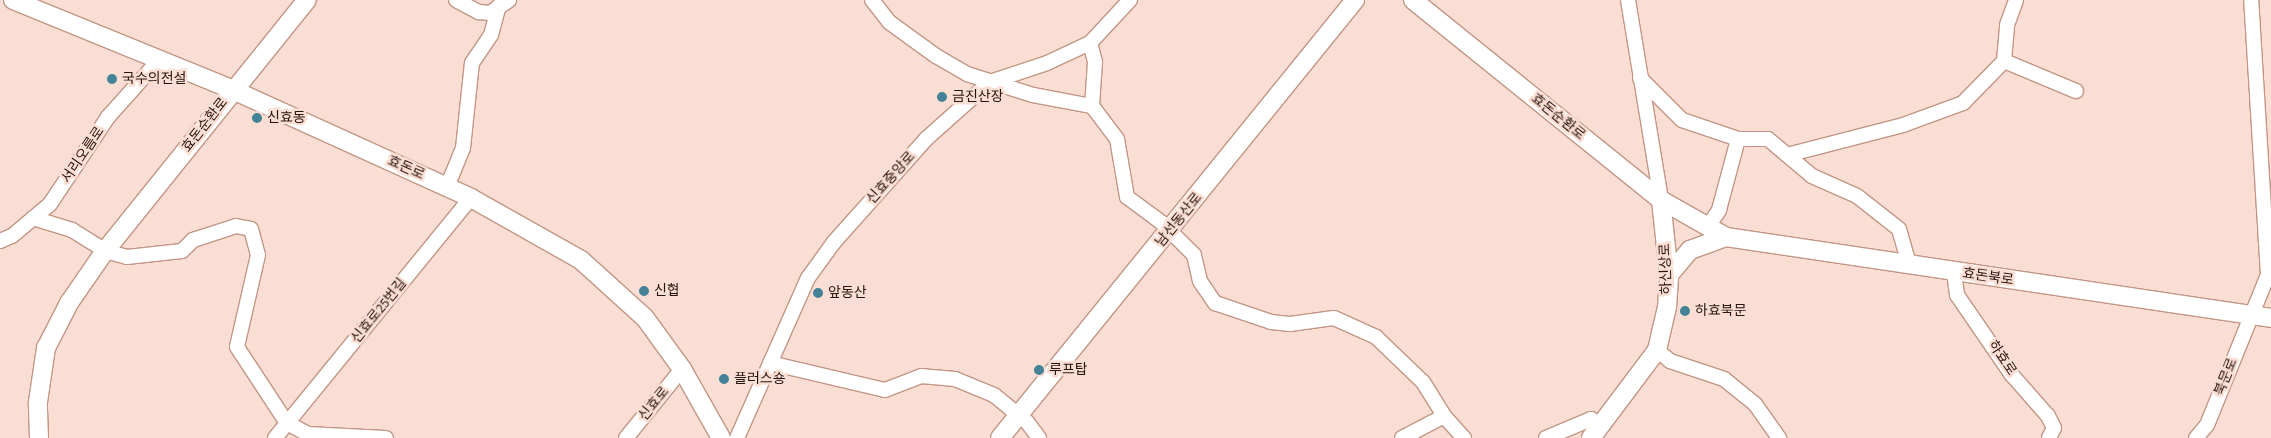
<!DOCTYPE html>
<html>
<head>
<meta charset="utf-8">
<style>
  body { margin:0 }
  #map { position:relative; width:2271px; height:438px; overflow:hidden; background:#fbded3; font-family:"Source Sans 3","Noto Sans KR",sans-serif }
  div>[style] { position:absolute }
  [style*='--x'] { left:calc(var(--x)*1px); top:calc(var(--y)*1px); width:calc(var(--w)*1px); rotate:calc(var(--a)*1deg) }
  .roads { filter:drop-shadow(1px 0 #c29685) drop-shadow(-1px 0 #c29685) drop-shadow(0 1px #c29685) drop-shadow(0 -1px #c29685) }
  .minor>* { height:14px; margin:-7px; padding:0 7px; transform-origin:7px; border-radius:7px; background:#fff }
  .tertiary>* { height:18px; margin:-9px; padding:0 9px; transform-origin:9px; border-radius:9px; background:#fff }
  .dots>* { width:14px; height:14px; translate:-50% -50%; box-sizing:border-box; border:2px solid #fbded3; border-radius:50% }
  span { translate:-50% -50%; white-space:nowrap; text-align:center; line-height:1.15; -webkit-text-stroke:5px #fbded3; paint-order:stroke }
  .poi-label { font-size:14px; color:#26150f }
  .left { translate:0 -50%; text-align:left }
  .street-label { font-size:14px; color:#26150f }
</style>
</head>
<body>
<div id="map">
  <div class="roads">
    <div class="minor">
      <div style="--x:456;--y:0;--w:26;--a:28"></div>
      <div style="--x:479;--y:12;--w:11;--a:5"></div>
      <div style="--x:490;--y:13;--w:23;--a:-34"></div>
      <div style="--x:872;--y:0;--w:28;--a:52"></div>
      <div style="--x:889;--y:22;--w:58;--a:35.9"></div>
      <div style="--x:936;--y:56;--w:36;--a:30"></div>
      <div style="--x:967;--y:74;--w:69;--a:17.7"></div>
      <div style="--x:1033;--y:95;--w:60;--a:10.6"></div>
      <div style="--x:1628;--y:0;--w:203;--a:80.6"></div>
      <div style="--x:1090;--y:43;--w:20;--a:75"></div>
      <div style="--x:1095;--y:62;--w:44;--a:93.9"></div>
      <div style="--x:1092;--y:106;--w:41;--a:52.9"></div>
      <div style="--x:1117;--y:139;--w:59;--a:80.2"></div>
      <div style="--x:1127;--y:197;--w:44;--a:36.6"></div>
      <div style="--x:1162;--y:223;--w:45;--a:45"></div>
      <div style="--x:1194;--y:255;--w:27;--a:77"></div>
      <div style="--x:1200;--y:281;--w:27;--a:56"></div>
      <div style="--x:1215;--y:303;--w:59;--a:18.7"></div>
      <div style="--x:1271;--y:322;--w:19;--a:6"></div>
      <div style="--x:1290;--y:324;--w:44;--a:-7.8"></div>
      <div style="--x:1334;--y:318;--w:46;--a:24.3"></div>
      <div style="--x:1376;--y:337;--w:65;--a:43.8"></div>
      <div style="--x:1423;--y:382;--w:40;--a:58"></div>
      <div style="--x:1444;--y:416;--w:30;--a:48"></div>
      <div style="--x:2004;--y:61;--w:78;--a:22.6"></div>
      <div style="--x:1640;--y:78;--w:59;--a:45"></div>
      <div style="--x:1682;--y:120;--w:59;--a:18.7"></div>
      <div style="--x:1738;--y:139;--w:30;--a:0"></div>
      <div style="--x:1768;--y:139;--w:57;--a:40.1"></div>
      <div style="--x:1812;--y:176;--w:49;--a:24"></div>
      <div style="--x:1857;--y:196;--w:53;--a:38.2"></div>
      <div style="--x:1899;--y:229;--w:37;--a:74"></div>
      <div style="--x:1787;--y:155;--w:120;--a:-14.5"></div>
      <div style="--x:1903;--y:125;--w:64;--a:-20.1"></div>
      <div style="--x:1963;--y:103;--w:59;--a:-45.7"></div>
      <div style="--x:2004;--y:61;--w:36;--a:-85"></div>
      <div style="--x:2007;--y:25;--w:27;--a:-70"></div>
      <div style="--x:447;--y:187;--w:42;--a:-67.7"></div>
      <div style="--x:463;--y:148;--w:85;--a:-84"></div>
      <div style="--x:472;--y:63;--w:34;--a:-56"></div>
      <div style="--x:491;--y:35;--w:30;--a:-75"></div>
      <div style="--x:33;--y:218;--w:41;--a:17.1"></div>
      <div style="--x:72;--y:230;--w:39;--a:32"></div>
      <div style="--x:105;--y:251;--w:23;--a:15"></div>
      <div style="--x:127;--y:257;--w:55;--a:-6.2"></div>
      <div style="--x:182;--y:251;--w:16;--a:-45"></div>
      <div style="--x:193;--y:240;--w:45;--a:-18"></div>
      <div style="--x:236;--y:226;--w:15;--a:11"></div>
      <div style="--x:251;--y:229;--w:27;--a:75"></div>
      <div style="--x:258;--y:255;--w:94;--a:102.9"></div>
      <div style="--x:237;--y:347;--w:91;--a:56.7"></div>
      <div style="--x:287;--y:423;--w:24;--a:28"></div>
      <div style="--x:308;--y:434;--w:78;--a:2.9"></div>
      <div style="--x:1707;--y:228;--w:22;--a:-56"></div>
      <div style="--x:1719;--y:210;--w:73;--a:-75"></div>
      <div style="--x:0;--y:241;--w:13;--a:-23"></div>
      <div style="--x:12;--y:236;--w:50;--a:-40.1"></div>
      <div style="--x:50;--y:204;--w:105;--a:-56.3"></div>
      <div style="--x:108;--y:117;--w:76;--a:-48.2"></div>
      <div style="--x:1954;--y:273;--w:22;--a:82"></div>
      <div style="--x:1957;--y:295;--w:97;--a:55.5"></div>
      <div style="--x:2012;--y:375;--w:55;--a:48.7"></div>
      <div style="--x:2048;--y:416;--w:13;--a:63"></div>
      <div style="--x:2054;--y:428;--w:11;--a:117"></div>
      <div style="--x:1657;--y:350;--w:17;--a:40"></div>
      <div style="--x:1670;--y:361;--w:57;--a:18.4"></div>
      <div style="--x:1724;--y:379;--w:40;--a:39"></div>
      <div style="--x:1755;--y:404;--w:42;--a:54.8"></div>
      <div style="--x:770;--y:363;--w:118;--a:13.2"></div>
      <div style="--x:885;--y:390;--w:39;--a:-21"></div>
      <div style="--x:921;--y:376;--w:34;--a:5"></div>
      <div style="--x:955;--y:379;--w:42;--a:22.3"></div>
      <div style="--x:994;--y:395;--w:43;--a:39.3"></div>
      <div style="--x:1027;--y:422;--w:20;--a:53"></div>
      <div style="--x:275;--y:438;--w:310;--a:-50.8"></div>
      <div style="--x:626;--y:438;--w:89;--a:-50.9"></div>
      <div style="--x:737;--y:438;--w:175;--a:-66.1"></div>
      <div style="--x:808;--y:278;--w:44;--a:-54.2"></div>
      <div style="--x:834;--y:242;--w:138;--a:-48.2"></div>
      <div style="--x:926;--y:139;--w:86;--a:-41.7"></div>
      <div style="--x:990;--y:82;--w:60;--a:-18.4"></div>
      <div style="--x:1047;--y:63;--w:47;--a:-24.9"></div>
      <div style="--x:1090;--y:43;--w:59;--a:-47.1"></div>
      <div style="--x:1402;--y:438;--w:47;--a:-27.6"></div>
      <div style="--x:1546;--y:438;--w:49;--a:-22.9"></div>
      <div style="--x:1591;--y:419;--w:12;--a:35"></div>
      <div style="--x:2196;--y:438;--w:17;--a:-50"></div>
      <div style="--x:2207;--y:425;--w:162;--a:-67.9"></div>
      <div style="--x:2268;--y:275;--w:276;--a:-93.5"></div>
    </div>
    <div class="tertiary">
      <div style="--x:13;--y:0;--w:238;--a:22.2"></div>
      <div style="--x:233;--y:90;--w:261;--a:24.4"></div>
      <div style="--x:471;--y:198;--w:126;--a:29.4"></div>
      <div style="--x:581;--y:260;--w:86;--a:42.2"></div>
      <div style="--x:645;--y:318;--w:63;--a:54"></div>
      <div style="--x:682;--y:369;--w:79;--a:60.5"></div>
      <div style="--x:1413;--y:0;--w:319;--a:38.9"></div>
      <div style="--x:1661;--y:200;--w:75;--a:29.6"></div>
      <div style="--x:1726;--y:237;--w:551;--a:8.45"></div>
      <div style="--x:1669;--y:275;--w:33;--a:-50"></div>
      <div style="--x:1690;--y:250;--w:38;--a:-20"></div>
      <div style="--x:39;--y:438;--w:36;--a:-92"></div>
      <div style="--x:38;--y:402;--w:55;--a:-81.6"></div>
      <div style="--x:46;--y:348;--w:51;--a:-62.9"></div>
      <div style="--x:69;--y:303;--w:63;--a:-55.3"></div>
      <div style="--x:105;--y:251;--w:322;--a:-51.2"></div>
      <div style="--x:1000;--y:438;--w:564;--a:-50.98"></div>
      <div style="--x:1591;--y:438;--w:110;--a:-53.1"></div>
      <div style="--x:1657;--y:350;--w:44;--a:-76.9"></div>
      <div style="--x:1667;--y:307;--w:32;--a:-86"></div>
      <div style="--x:1669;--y:275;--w:75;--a:-96.1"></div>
    </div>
  </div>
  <div class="dots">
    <div style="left:112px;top:79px;background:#438297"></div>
    <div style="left:942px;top:97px;background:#438297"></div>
    <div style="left:257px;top:118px;background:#438297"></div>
    <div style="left:644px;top:291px;background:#438297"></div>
    <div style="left:818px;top:293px;background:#438297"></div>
    <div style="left:1685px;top:311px;background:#438297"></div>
    <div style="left:1039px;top:370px;background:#438297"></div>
    <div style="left:724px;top:379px;background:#438297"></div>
  </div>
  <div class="poi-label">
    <span class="left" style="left:122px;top:79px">국수의전설</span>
    <span class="left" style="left:952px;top:97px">금진산장</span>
    <span class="left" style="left:267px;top:118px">신효동</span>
    <span class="left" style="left:654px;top:291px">신협</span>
    <span class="left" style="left:828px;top:293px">앞동산</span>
    <span class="left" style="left:1695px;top:311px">하효북문</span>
    <span class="left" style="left:1049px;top:370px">루프탑</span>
    <span class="left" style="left:734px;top:379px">플러스숑</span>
  </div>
  <div class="street-label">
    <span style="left:1558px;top:117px;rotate:39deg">효돈순환로</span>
    <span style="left:205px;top:125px;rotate:-52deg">효돈순환로</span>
    <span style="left:83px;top:155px;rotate:-56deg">서리오름로</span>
    <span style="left:406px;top:168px;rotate:24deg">효돈로</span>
    <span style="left:891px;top:178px;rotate:-48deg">신효중앙로</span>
    <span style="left:1179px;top:220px;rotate:-51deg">남선동산로</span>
    <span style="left:1666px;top:269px;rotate:-92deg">하신상로</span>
    <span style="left:1988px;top:277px;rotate:8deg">효돈북로</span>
    <span style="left:379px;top:311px;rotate:-51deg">신효로25번길</span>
    <span style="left:2002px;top:358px;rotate:56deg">하효로</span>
    <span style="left:2226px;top:377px;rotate:-68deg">북문로</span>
    <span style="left:654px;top:404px;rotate:-51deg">신효로</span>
  </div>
</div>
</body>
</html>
